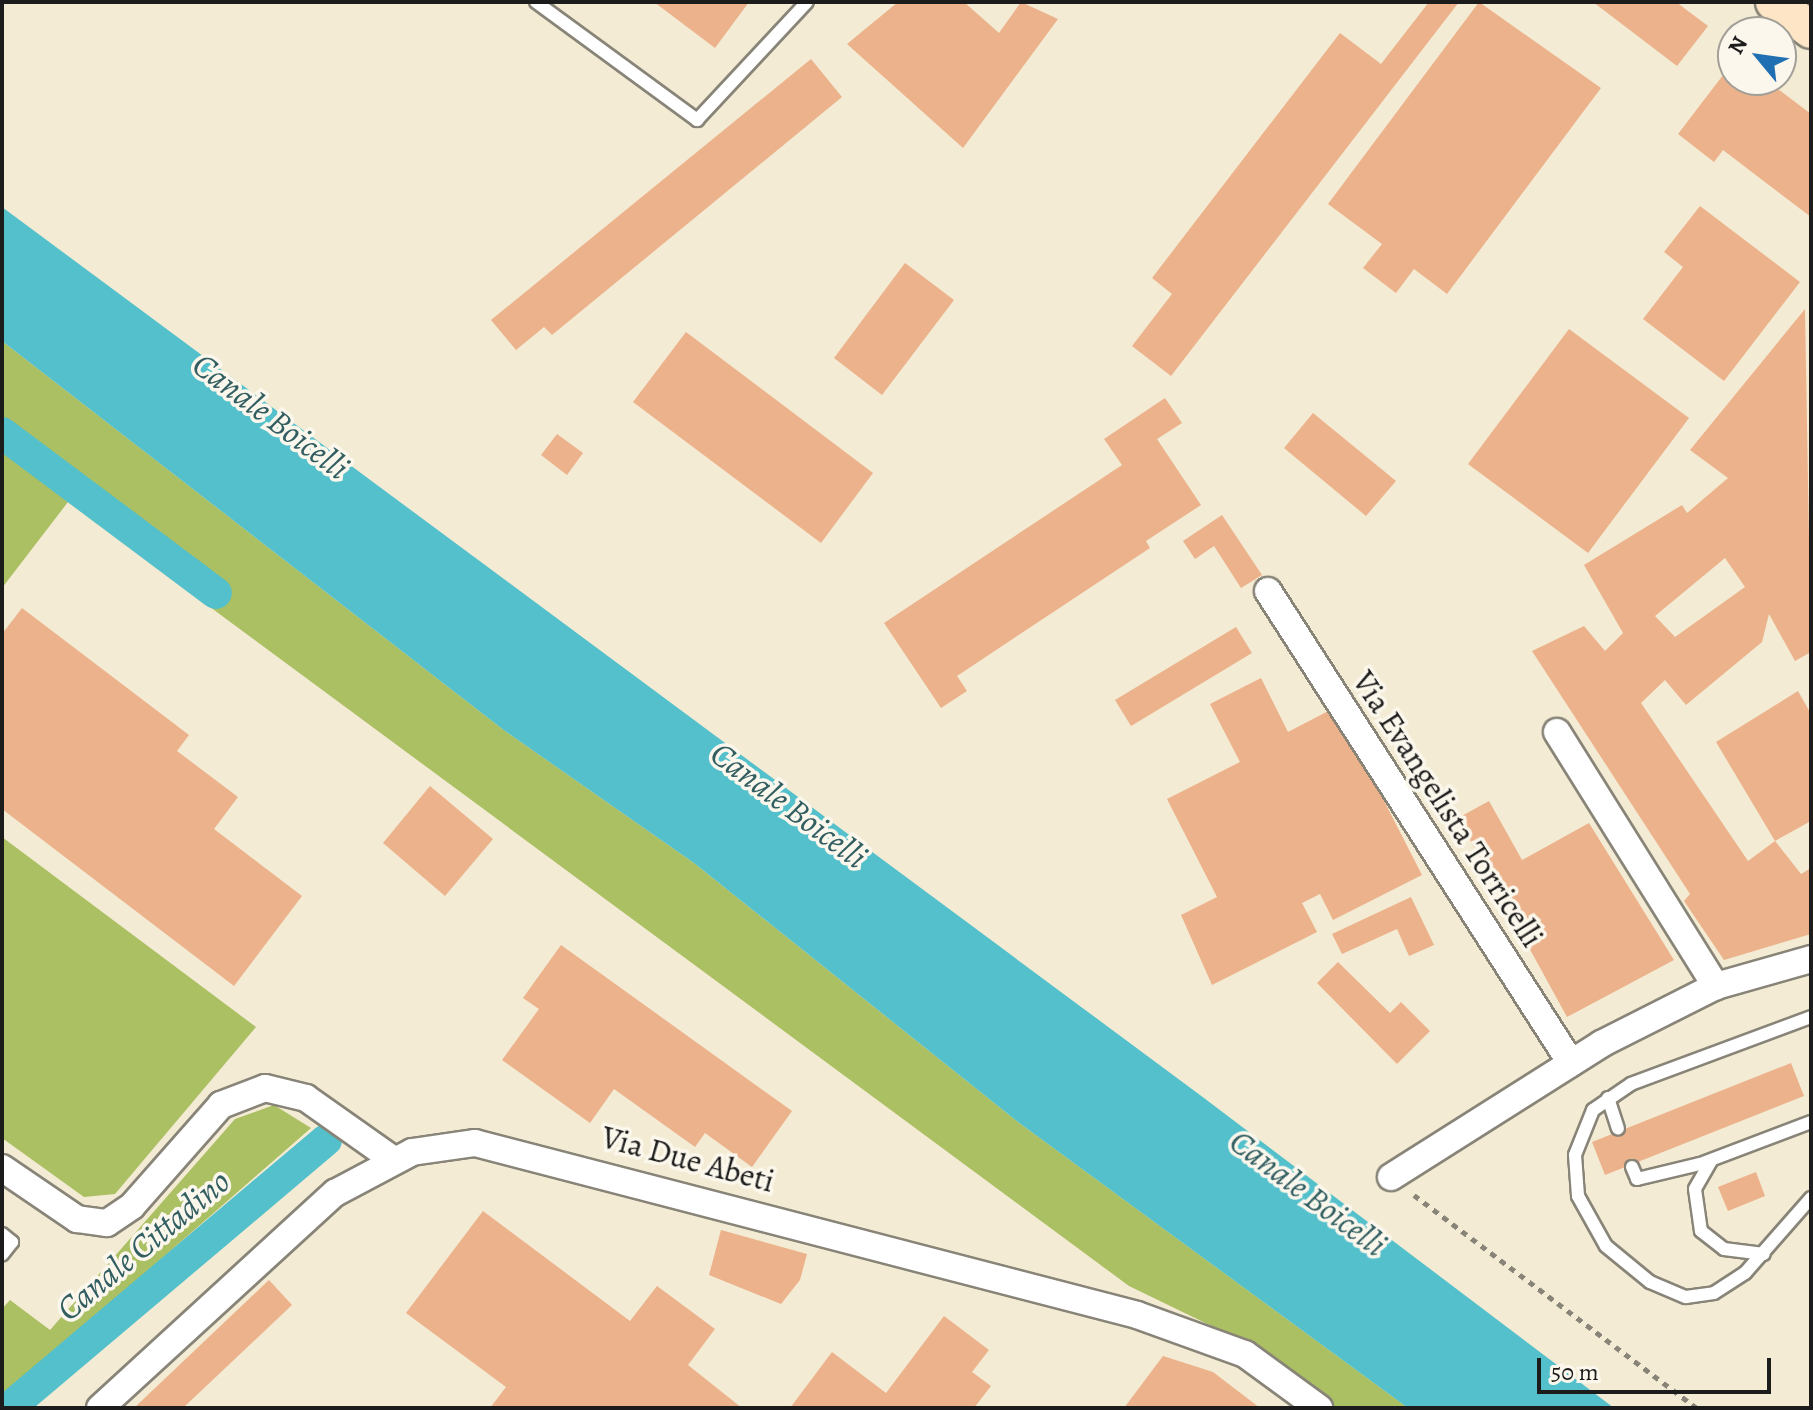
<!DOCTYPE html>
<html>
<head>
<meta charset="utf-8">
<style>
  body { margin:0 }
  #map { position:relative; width:1813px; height:1410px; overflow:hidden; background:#f3ebd3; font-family:Alegreya,serif }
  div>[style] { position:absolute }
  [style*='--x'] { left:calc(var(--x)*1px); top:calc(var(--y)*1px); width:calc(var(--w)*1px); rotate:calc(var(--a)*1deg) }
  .green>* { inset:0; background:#abbf63 }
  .water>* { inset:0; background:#53c0cc }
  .canal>* { height:32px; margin:-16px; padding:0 16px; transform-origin:16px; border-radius:16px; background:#53c0cc }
  .building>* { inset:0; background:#ecb28b }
  .path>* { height:5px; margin-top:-2.5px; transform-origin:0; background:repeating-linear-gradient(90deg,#888478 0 6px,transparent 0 12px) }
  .roads { filter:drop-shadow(2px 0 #888478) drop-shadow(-2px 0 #888478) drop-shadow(0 2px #888478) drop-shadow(0 -2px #888478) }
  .lane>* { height:12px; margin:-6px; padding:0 6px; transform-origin:6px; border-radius:6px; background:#fff }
  .street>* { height:26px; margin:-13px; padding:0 13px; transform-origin:13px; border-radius:13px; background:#fff }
  .secondary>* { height:36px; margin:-18px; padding:0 18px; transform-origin:18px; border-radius:18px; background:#fde5c5 }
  span { translate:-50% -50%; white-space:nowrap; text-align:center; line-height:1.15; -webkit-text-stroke:7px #fbf7ec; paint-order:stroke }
  .street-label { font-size:32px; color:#1c1c1c }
  .water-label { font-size:34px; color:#325e62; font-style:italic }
  .frame { position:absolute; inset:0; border:4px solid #1c1c1c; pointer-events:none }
  .north { position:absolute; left:1717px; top:16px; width:80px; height:80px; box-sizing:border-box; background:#fbf7ec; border:2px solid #a29f99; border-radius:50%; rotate:299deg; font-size:22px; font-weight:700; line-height:32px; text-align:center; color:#1c1c1c }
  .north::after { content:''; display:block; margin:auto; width:28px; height:36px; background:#1f6fb2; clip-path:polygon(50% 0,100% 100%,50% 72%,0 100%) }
  .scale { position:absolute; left:1537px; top:1358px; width:234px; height:36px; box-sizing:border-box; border:4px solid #1c1c1c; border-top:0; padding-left:10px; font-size:24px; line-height:28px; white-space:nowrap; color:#1c1c1c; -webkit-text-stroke:6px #fbf7ec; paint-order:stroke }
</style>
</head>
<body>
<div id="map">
  <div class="green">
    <div style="clip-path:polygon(2px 341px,505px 731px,694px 863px,1018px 1122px,1408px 1408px,1336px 1408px,1261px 1350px,1129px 1286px,68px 502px,2px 588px)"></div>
    <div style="clip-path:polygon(2px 837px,256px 1027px,115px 1194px,84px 1197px,2px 1138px)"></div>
    <div style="clip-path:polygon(274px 1105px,311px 1128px,2px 1398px,2px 1309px,10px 1300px,50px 1330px,235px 1119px)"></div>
  </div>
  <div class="water">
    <div style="clip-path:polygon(2px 207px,1204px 1098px,1614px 1408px,1408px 1408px,1018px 1122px,694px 863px,505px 731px,2px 341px)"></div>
  </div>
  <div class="canal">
    <div style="--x:2;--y:433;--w:267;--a:36.8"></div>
    <div style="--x:9;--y:1408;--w:415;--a:-40.2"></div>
  </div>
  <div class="building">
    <div style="clip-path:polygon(654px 2px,749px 2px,715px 48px)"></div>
    <div style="clip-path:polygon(898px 2px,964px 2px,999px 33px,1021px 2px,1058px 19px,963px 148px,847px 44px)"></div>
    <div style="clip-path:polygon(1429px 2px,1459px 2px,1171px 376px,1132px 346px,1172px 294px,1152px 278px,1340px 33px,1381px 64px)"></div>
    <div style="clip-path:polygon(1479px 2px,1601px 88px,1447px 294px,1414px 269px,1396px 293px,1363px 268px,1382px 244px,1328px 204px)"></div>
    <div style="clip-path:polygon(1593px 2px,1676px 2px,1708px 26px,1677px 66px)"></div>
    <div style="clip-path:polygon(811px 59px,842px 97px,552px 335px,544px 327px,516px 350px,491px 320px)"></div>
    <div style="clip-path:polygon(1733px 62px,1733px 80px,1766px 80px,1811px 114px,1811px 217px,1723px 150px,1714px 162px,1678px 134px)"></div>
    <div style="clip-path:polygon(1700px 206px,1800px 282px,1724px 381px,1643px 319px,1683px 267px,1664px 252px)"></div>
    <div style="clip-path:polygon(905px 263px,954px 300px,882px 395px,834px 358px)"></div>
    <div style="clip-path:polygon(evenodd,1805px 309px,1811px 652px,1795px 661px,1769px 614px,1762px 642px,1686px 705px,1665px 680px,1641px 703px,1748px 861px,1775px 841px,1801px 874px,1811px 868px,1811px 934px,1724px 960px,1684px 901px,1690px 894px,1532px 651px,1584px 626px,1605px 651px,1623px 633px,1584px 565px,1682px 505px,1687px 513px,1728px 478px,1690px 450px,1805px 309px,1725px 558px,1745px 587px,1675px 637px,1655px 616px,1725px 558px)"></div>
    <div style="clip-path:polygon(1569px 329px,1689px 418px,1588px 553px,1468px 464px)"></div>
    <div style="clip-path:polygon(686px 332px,873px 473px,821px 543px,633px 402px)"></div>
    <div style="clip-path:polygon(1165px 398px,1182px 423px,1157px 439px,1201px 505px,1146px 541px,1150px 548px,957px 676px,967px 691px,941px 708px,884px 623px,1122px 465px,1104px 439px)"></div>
    <div style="clip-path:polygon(1313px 413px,1396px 481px,1366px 516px,1284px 448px)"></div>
    <div style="clip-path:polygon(557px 434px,583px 453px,567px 475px,541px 455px)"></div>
    <div style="clip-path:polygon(1222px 515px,1262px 575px,1241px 588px,1214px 546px,1195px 559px,1183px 541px)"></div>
    <div style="clip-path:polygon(22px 608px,189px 735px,177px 751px,238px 797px,214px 829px,302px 896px,234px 986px,2px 809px,2px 634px)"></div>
    <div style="clip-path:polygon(1236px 627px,1252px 653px,1131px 726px,1115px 700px)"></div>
    <div style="clip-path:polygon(1261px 678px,1288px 732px,1336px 707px,1422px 875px,1333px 920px,1320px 894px,1302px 903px,1317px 932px,1212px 985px,1181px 915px,1217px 897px,1167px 799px,1240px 762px,1210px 704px)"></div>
    <div style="clip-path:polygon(1798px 691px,1811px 714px,1811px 821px,1775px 841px,1716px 742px)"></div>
    <div style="clip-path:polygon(430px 786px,493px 839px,445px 896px,383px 843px)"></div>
    <div style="clip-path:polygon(1489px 801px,1522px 860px,1589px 823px,1674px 960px,1567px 1017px,1458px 818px)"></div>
    <div style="clip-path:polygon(1411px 897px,1434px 945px,1409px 956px,1397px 929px,1342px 954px,1332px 934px)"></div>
    <div style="clip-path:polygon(561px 945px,792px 1111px,752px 1167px,705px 1133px,695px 1147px,614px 1089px,590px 1123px,502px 1060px,539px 1009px,523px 998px)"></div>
    <div style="clip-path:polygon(1338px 962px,1390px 1013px,1401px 1002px,1430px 1031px,1397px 1064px,1317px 983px)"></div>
    <div style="clip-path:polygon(1791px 1063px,1804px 1096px,1605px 1175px,1592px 1142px)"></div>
    <div style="clip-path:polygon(1756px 1172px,1765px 1196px,1728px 1211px,1718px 1187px)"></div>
    <div style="clip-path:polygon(483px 1211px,630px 1321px,657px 1286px,715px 1329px,688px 1365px,742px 1408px,490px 1408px,506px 1387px,406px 1313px)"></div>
    <div style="clip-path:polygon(721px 1230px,807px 1254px,800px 1280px,781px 1304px,709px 1275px)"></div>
    <div style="clip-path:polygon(269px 1280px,292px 1305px,183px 1408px,134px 1408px)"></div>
    <div style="clip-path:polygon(944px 1316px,989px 1350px,972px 1372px,991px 1386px,974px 1408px,790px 1408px,832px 1352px,886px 1393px)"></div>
    <div style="clip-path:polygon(1163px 1356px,1213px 1372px,1260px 1408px,1124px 1408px)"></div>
  </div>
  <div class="path">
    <div style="--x:1414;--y:1195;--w:354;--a:37"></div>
  </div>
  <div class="roads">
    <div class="lane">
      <div style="--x:536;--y:2;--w:200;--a:36.2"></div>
      <div style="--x:697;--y:120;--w:161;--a:-47"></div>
      <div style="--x:1811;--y:1017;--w:192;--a:159.6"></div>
      <div style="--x:1631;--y:1084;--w:46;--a:145.6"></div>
      <div style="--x:1593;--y:1110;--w:48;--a:111.8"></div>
      <div style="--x:1575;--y:1155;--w:41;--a:85.8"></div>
      <div style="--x:1578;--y:1196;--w:57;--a:60.8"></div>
      <div style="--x:1606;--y:1246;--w:57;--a:39.3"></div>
      <div style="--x:1650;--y:1282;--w:39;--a:23"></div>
      <div style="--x:1686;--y:1297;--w:28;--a:-8"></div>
      <div style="--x:1714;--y:1293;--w:37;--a:-33"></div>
      <div style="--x:1745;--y:1273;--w:100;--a:-48.7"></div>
      <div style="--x:1608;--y:1098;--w:32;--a:72"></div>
      <div style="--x:1711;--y:1161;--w:32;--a:120"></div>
      <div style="--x:1695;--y:1189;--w:42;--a:81.9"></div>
      <div style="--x:1701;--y:1231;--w:29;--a:38"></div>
      <div style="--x:1724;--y:1249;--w:40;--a:7.1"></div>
      <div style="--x:1632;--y:1167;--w:13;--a:67"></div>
      <div style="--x:1637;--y:1179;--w:65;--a:-13.4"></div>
      <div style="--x:1700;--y:1164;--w:119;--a:-20.7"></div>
      <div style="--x:2;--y:1234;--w:13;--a:39"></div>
      <div style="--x:12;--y:1242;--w:16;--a:128"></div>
    </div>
    <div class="street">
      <div style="--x:1268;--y:591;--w:561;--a:57.3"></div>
      <div style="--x:1557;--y:732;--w:300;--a:58"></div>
      <div style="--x:2;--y:1168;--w:91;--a:34.2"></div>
      <div style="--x:77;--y:1219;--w:30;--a:8"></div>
      <div style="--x:107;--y:1223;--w:30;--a:-34"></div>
      <div style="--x:132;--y:1206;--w:135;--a:-48.6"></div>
      <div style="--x:221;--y:1105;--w:47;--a:-21.1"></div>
      <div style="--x:265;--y:1088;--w:42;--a:13.7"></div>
      <div style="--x:306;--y:1098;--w:108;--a:35.2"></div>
      <div style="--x:1391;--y:1177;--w:249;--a:-32.3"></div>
      <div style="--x:1601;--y:1044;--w:129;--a:-26.8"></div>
      <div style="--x:1716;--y:986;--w:99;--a:-15.9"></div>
      <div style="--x:100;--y:1408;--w:319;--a:-42.5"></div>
      <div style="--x:335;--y:1193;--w:87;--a:-28"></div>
      <div style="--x:412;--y:1152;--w:64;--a:-8.1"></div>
      <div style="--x:475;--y:1143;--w:684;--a:14.56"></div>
      <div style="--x:1137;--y:1315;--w:115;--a:19.9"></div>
      <div style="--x:1245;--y:1354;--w:92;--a:36.1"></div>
    </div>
    <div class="secondary">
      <div style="--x:1774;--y:2;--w:46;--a:37.1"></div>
    </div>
  </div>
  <div class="street-label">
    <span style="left:1448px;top:809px;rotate:57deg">Via Evangelista Torricelli</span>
    <span style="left:688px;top:1159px;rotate:15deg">Via Due Abeti</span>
  </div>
  <div class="water-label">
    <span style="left:271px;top:416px;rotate:37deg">Canale Boicelli</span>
    <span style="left:789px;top:805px;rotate:37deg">Canale Boicelli</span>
    <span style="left:1308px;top:1193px;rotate:37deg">Canale Boicelli</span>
    <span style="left:143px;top:1245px;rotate:-40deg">Canale Cittadino</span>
  </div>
  <div class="frame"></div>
  <div class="north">N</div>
  <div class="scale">50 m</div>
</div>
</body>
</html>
